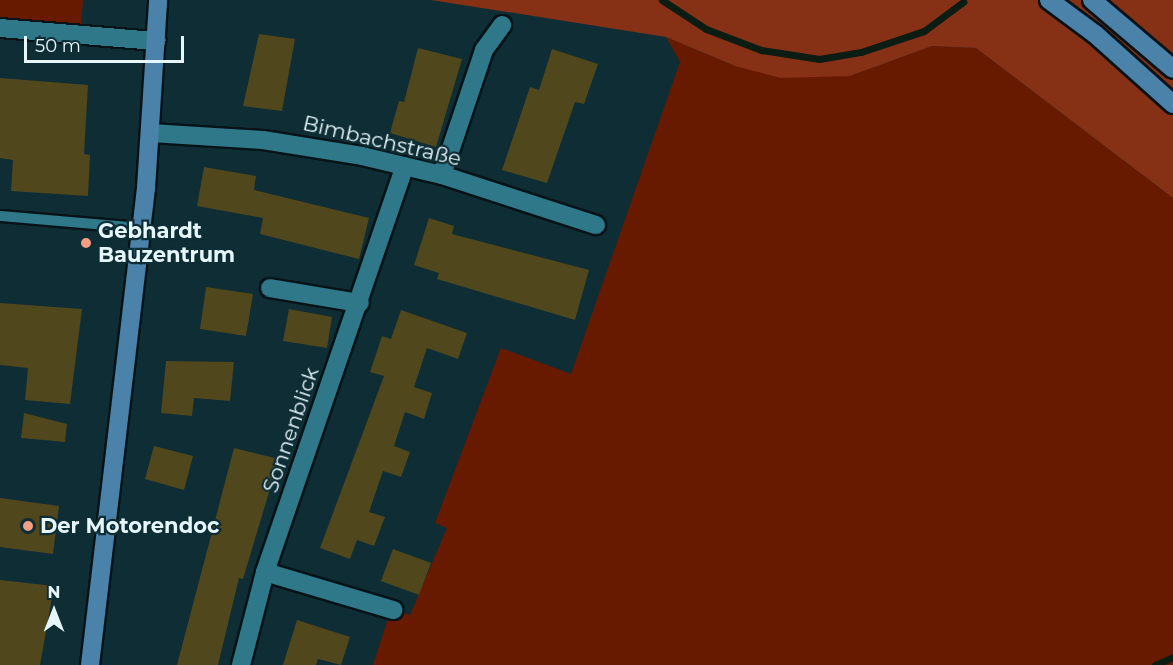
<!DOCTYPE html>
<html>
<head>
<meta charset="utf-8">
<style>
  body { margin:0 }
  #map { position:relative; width:1173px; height:665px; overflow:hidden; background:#0e2d35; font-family:Montserrat,sans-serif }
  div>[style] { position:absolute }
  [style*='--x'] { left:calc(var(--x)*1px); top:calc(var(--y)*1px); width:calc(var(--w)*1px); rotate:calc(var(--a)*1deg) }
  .green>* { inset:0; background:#681a00 }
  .forest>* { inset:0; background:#863015 }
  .stream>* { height:7px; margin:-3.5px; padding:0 3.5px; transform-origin:3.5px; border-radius:3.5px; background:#0b1d13 }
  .building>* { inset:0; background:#50471c }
  .roads { filter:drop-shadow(2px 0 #071317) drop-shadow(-2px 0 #071317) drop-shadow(0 2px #071317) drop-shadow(0 -2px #071317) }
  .lane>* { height:10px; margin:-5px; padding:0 5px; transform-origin:5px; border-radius:5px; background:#2e788a }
  .street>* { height:18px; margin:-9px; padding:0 9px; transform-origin:9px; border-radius:9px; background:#2e788a }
  .secondary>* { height:18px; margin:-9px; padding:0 9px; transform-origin:9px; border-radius:9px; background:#4b82aa }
  .dots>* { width:16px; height:16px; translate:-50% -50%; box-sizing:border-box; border:3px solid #0e2d35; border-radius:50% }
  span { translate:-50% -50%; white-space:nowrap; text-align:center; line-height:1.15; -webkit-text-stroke:4.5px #0e2d35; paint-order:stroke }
  .street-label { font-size:21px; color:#e6f7fc }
  .poi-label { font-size:21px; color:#e6f7fc; font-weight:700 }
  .left { translate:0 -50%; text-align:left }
  .north { position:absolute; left:24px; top:581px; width:60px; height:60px; -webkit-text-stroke:4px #0e2d35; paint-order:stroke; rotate:0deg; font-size:16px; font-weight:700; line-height:24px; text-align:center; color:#e6f7fc }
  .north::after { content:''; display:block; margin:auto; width:21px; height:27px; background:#e6f7fc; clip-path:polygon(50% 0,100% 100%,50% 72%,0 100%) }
  .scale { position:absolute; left:24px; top:36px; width:160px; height:27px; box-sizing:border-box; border:3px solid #e6f7fc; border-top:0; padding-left:8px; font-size:18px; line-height:21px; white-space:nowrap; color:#e6f7fc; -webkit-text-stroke:4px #0e2d35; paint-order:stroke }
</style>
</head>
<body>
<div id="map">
  <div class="green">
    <div style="clip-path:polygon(0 0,83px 0,81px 26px,0 19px)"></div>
    <div style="clip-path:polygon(666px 37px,735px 66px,850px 76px,932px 46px,976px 48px,1173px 198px,1173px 665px,373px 665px,391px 609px,410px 615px,447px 528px,435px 523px,501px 348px,571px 374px,680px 62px)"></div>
  </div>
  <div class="forest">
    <div style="clip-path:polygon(431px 0,1173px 0,1173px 198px,976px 48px,932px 46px,850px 76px,781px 78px,735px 66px,666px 37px)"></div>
  </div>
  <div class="stream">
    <div style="--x:662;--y:0;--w:53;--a:33.4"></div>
    <div style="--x:706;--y:29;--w:59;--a:20.9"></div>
    <div style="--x:761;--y:50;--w:59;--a:8.8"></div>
    <div style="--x:819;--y:59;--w:43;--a:-9.5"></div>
    <div style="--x:861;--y:52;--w:66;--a:-18.4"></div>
    <div style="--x:924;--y:31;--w:49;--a:-36.6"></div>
    <div style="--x:1155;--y:665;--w:20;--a:-24"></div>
  </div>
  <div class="building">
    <div style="clip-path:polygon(259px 34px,295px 39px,282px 111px,243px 106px)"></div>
    <div style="clip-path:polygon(418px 48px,462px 59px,436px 147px,390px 133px,399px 101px,404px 102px)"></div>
    <div style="clip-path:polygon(552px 49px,598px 64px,584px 104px,575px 102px,547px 183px,502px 170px,530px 87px,539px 90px)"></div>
    <div style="clip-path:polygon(0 78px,88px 85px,84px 154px,90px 155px,88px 196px,11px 191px,13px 160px,0 158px)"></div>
    <div style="clip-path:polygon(204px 167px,256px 176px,254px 190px,369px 218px,359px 259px,260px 234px,263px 218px,197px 206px)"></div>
    <div style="clip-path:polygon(429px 218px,454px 226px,452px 234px,589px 270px,575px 320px,437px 279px,439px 273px,414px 265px)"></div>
    <div style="clip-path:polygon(206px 287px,253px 294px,246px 336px,200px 329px)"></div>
    <div style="clip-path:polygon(0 303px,82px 309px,70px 404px,25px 400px,28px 368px,0 365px)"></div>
    <div style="clip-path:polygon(289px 309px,332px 317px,327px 348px,283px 341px)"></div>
    <div style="clip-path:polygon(401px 310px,467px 333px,458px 359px,427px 348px,414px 387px,432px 393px,424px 419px,405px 412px,394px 446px,410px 452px,401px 477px,383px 471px,369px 512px,385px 517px,374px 546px,357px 540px,350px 559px,320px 548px,384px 376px,370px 372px,382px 336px,391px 339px)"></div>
    <div style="clip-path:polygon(166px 361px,234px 362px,230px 401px,194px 398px,192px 416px,161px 413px)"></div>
    <div style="clip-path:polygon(24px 413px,67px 424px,65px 442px,21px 438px)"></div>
    <div style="clip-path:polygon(154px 446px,193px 456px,184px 490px,145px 479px)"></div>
    <div style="clip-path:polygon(234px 448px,279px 459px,243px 579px,239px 578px,218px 665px,177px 665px)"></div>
    <div style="clip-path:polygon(0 498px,59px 506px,53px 554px,0 547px)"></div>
    <div style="clip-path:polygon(393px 549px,431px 563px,419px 595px,381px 581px)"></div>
    <div style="clip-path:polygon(0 580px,54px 586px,40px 665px,0 665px)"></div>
    <div style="clip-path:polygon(297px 620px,350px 637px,341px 665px,318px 659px,316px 665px,283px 665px)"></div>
  </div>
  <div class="roads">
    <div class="lane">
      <div style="--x:0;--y:216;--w:142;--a:4.9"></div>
    </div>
    <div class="street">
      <div style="--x:0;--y:28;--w:157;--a:4.8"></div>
      <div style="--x:151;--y:133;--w:112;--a:3.6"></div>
      <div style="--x:263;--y:140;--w:100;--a:9.2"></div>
      <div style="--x:362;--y:156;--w:82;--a:13.4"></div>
      <div style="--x:442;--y:175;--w:162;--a:18"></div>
      <div style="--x:442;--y:175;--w:132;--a:-71.4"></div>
      <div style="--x:484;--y:50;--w:31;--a:-54"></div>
      <div style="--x:270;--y:288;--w:91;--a:9.5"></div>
      <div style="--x:265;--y:572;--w:134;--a:16.5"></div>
      <div style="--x:241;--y:665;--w:96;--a:-75.5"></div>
      <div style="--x:265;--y:572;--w:429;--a:-71"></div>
    </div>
    <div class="secondary">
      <div style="--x:1049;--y:0;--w:57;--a:36.5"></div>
      <div style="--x:1095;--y:34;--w:105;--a:41.9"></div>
      <div style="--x:1092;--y:0;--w:106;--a:40.4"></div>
      <div style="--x:90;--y:665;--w:480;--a:-83.3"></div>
      <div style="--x:146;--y:188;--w:188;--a:-86.3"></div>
    </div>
  </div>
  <div class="dots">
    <div style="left:86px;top:243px;background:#f39f85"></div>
    <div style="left:28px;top:526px;background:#f39f85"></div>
  </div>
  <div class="street-label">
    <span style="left:382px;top:141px;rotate:13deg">Bimbachstraße</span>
    <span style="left:291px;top:430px;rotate:-71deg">Sonnenblick</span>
  </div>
  <div class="poi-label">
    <span class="left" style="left:98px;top:243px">Gebhardt<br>Bauzentrum</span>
    <span class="left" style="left:40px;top:526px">Der Motorendoc</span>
  </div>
  <div class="north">N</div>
  <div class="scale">50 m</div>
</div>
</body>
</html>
